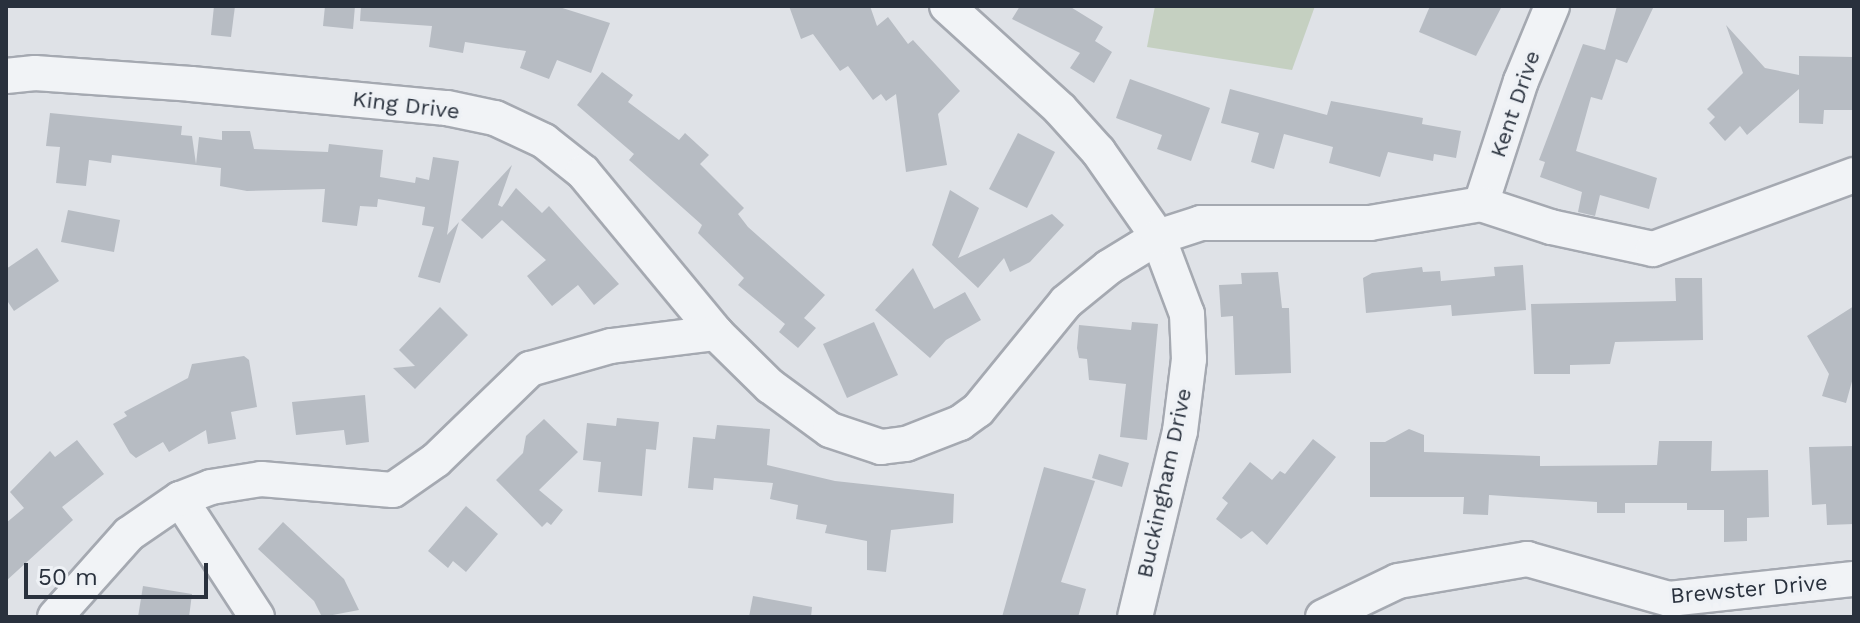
<!DOCTYPE html>
<html>
<head>
<meta charset="utf-8">
<style>
  body { margin:0 }
  #map { position:relative; width:1860px; height:623px; overflow:hidden; background:#dfe2e7; font-family:"Work Sans",sans-serif }
  div>[style] { position:absolute }
  [style*='--x'] { left:calc(var(--x)*1px); top:calc(var(--y)*1px); width:calc(var(--w)*1px); rotate:calc(var(--a)*1deg) }
  .green>* { inset:0; background:#c5d0c1 }
  .building>* { inset:0; background:#b7bcc3 }
  .roads { filter:drop-shadow(2px 0 #a5a9b1) drop-shadow(-2px 0 #a5a9b1) drop-shadow(0 2px #a5a9b1) drop-shadow(0 -2px #a5a9b1) }
  .minor>* { height:34px; margin:-17px; padding:0 17px; transform-origin:17px; border-radius:17px; background:#f1f3f6 }
  span { translate:-50% -50%; white-space:nowrap; text-align:center; line-height:1.15; -webkit-text-stroke:7px #eef1f5; paint-order:stroke }
  .street-label { font-size:22px; color:#29313d }
  .frame { position:absolute; inset:0; border:8px solid #29313d; pointer-events:none }
  .scale { position:absolute; left:24px; top:563px; width:184px; height:36px; box-sizing:border-box; border:4px solid #29313d; border-top:0; padding-left:10px; font-size:24px; line-height:28px; white-space:nowrap; color:#29313d; -webkit-text-stroke:6px #eef1f5; paint-order:stroke }
</style>
</head>
<body>
<div id="map">
  <div class="green">
    <div style="clip-path:polygon(1155px 6px,1315px 6px,1292px 70px,1147px 47px)"></div>
  </div>
  <div class="building">
    <div style="clip-path:polygon(214px 6px,235px 6px,231px 37px,211px 35px)"></div>
    <div style="clip-path:polygon(325px 6px,355px 6px,353px 29px,323px 26px)"></div>
    <div style="clip-path:polygon(361px 6px,556px 6px,610px 23px,591px 73px,557px 60px,549px 79px,520px 68px,526px 51px,465px 42px,463px 53px,429px 47px,432px 26px,360px 21px)"></div>
    <div style="clip-path:polygon(789px 6px,870px 6px,877px 26px,888px 17px,908px 44px,913px 40px,960px 91px,938px 114px,947px 165px,906px 172px,896px 94px,886px 101px,881px 94px,873px 100px,848px 66px,840px 71px,813px 34px,801px 39px)"></div>
    <div style="clip-path:polygon(1020px 6px,1069px 6px,1103px 27px,1095px 41px,1112px 52px,1094px 83px,1070px 68px,1080px 53px,1012px 19px)"></div>
    <div style="clip-path:polygon(1430px 6px,1502px 6px,1476px 56px,1419px 32px)"></div>
    <div style="clip-path:polygon(1617px 6px,1654px 6px,1627px 63px,1616px 59px,1602px 100px,1591px 97px,1576px 151px,1657px 178px,1649px 209px,1600px 195px,1595px 216px,1578px 212px,1582px 192px,1540px 177px,1545px 162px,1539px 160px,1583px 44px,1605px 50px)"></div>
    <div style="clip-path:polygon(1726px 25px,1765px 68px,1799px 75px,1799px 56px,1854px 57px,1854px 110px,1824px 110px,1823px 124px,1799px 123px,1799px 89px,1747px 135px,1740px 126px,1725px 141px,1709px 123px,1715px 117px,1707px 109px,1743px 73px)"></div>
    <div style="clip-path:polygon(602px 72px,633px 95px,628px 102px,679px 140px,685px 133px,709px 155px,700px 164px,744px 208px,738px 214px,748px 227px,825px 295px,804px 318px,816px 328px,798px 348px,779px 332px,785px 324px,738px 285px,744px 278px,698px 233px,702px 225px,629px 160px,634px 154px,577px 105px)"></div>
    <div style="clip-path:polygon(1130px 79px,1210px 108px,1191px 161px,1157px 149px,1162px 135px,1116px 118px)"></div>
    <div style="clip-path:polygon(1230px 89px,1327px 115px,1331px 101px,1423px 118px,1422px 124px,1461px 131px,1456px 158px,1434px 154px,1433px 161px,1388px 152px,1380px 177px,1329px 163px,1333px 147px,1284px 134px,1274px 169px,1251px 162px,1259px 133px,1221px 123px)"></div>
    <div style="clip-path:polygon(50px 113px,182px 126px,181px 135px,192px 136px,196px 164px,199px 137px,222px 140px,222px 131px,250px 131px,254px 149px,328px 152px,329px 144px,383px 150px,380px 177px,415px 183px,416px 177px,429px 180px,433px 157px,459px 161px,447px 235px,459px 222px,440px 283px,418px 277px,434px 227px,422px 225px,425px 207px,378px 199px,377px 207px,360px 206px,357px 226px,322px 222px,325px 189px,247px 191px,220px 186px,221px 168px,112px 155px,111px 163px,89px 160px,86px 186px,56px 183px,60px 147px,46px 146px)"></div>
    <div style="clip-path:polygon(1018px 133px,1055px 152px,1027px 208px,989px 189px)"></div>
    <div style="clip-path:polygon(512px 165px,498px 205px,502px 207px,516px 188px,542px 213px,549px 206px,619px 284px,594px 305px,578px 285px,552px 306px,527px 276px,546px 260px,502px 220px,482px 239px,461px 220px)"></div>
    <div style="clip-path:polygon(950px 190px,979px 208px,958px 258px,1052px 214px,1064px 225px,1030px 262px,1010px 272px,1004px 258px,978px 288px,932px 245px)"></div>
    <div style="clip-path:polygon(68px 210px,120px 220px,114px 252px,61px 242px)"></div>
    <div style="clip-path:polygon(37px 248px,59px 281px,14px 311px,6px 299px,6px 269px)"></div>
    <div style="clip-path:polygon(1523px 265px,1526px 310px,1452px 316px,1451px 305px,1366px 313px,1363px 278px,1372px 273px,1422px 267px,1423px 272px,1440px 271px,1441px 281px,1495px 276px,1494px 267px)"></div>
    <div style="clip-path:polygon(913px 268px,934px 309px,965px 292px,981px 320px,946px 340px,930px 358px,875px 310px)"></div>
    <div style="clip-path:polygon(1278px 272px,1282px 308px,1289px 308px,1291px 373px,1235px 375px,1233px 316px,1221px 317px,1219px 285px,1242px 284px,1241px 273px)"></div>
    <div style="clip-path:polygon(1675px 278px,1702px 278px,1703px 340px,1615px 342px,1610px 364px,1570px 365px,1570px 374px,1534px 374px,1531px 304px,1676px 301px)"></div>
    <div style="clip-path:polygon(1854px 306px,1854px 374px,1846px 403px,1822px 396px,1829px 374px,1807px 336px)"></div>
    <div style="clip-path:polygon(440px 307px,468px 335px,415px 389px,393px 368px,415px 366px,399px 350px)"></div>
    <div style="clip-path:polygon(874px 322px,898px 375px,847px 398px,823px 344px)"></div>
    <div style="clip-path:polygon(1132px 322px,1158px 324px,1147px 440px,1120px 437px,1126px 384px,1089px 380px,1087px 359px,1079px 358px,1077px 348px,1079px 325px,1131px 330px)"></div>
    <div style="clip-path:polygon(244px 356px,249px 360px,257px 407px,231px 412px,236px 439px,208px 444px,206px 430px,169px 452px,163px 442px,136px 458px,130px 453px,113px 424px,127px 416px,124px 412px,188px 378px,192px 364px)"></div>
    <div style="clip-path:polygon(365px 395px,369px 442px,346px 445px,344px 430px,296px 435px,292px 402px)"></div>
    <div style="clip-path:polygon(617px 418px,659px 422px,656px 450px,646px 449px,642px 496px,598px 492px,601px 462px,583px 460px,587px 423px,616px 426px)"></div>
    <div style="clip-path:polygon(544px 419px,578px 452px,539px 490px,563px 510px,551px 525px,547px 522px,542px 527px,496px 480px,523px 453px,526px 436px)"></div>
    <div style="clip-path:polygon(717px 425px,770px 429px,767px 465px,835px 481px,954px 494px,953px 523px,891px 530px,886px 572px,867px 570px,867px 541px,825px 533px,827px 525px,796px 519px,798px 505px,770px 499px,773px 483px,714px 478px,713px 490px,688px 488px,693px 437px,715px 439px)"></div>
    <div style="clip-path:polygon(1409px 429px,1424px 435px,1424px 452px,1540px 456px,1540px 466px,1657px 465px,1659px 441px,1712px 441px,1711px 471px,1768px 470px,1769px 517px,1747px 518px,1747px 541px,1724px 542px,1724px 510px,1687px 510px,1687px 503px,1625px 503px,1625px 513px,1597px 513px,1597px 502px,1489px 495px,1488px 515px,1463px 514px,1464px 497px,1370px 497px,1370px 442px,1385px 442px)"></div>
    <div style="clip-path:polygon(1313px 439px,1336px 457px,1267px 545px,1252px 531px,1241px 539px,1216px 519px,1228px 503px,1222px 498px,1250px 462px,1272px 480px,1280px 471px,1285px 474px)"></div>
    <div style="clip-path:polygon(77px 440px,104px 474px,62px 507px,73px 520px,6px 581px,6px 523px,24px 508px,10px 492px,50px 451px,55px 457px)"></div>
    <div style="clip-path:polygon(1854px 446px,1854px 524px,1827px 525px,1826px 504px,1812px 505px,1809px 447px)"></div>
    <div style="clip-path:polygon(1099px 454px,1129px 463px,1122px 487px,1092px 478px)"></div>
    <div style="clip-path:polygon(1044px 467px,1095px 481px,1061px 582px,1086px 589px,1078px 617px,1002px 617px)"></div>
    <div style="clip-path:polygon(466px 506px,498px 534px,466px 572px,453px 561px,448px 568px,428px 551px)"></div>
    <div style="clip-path:polygon(283px 522px,344px 579px,359px 610px,322px 617px,314px 601px,258px 549px)"></div>
    <div style="clip-path:polygon(143px 586px,192px 594px,189px 617px,138px 617px)"></div>
    <div style="clip-path:polygon(753px 596px,812px 607px,811px 617px,749px 617px)"></div>
  </div>
  <div class="roads">
    <div class="minor">
      <div style="--x:947;--y:6;--w:153;--a:42.3"></div>
      <div style="--x:1060;--y:109;--w:57;--a:47.9"></div>
      <div style="--x:1098;--y:151;--w:105;--a:55.1"></div>
      <div style="--x:1158;--y:237;--w:82;--a:69.4"></div>
      <div style="--x:1187;--y:314;--w:45;--a:87.5"></div>
      <div style="--x:1189;--y:359;--w:73;--a:97.1"></div>
      <div style="--x:1180;--y:431;--w:191;--a:103.6"></div>
      <div style="--x:6;--y:76;--w:29;--a:-6"></div>
      <div style="--x:35;--y:73;--w:156;--a:4"></div>
      <div style="--x:191;--y:84;--w:257;--a:5.4"></div>
      <div style="--x:447;--y:108;--w:49;--a:11.8"></div>
      <div style="--x:495;--y:118;--w:54;--a:25.1"></div>
      <div style="--x:544;--y:141;--w:50;--a:38.5"></div>
      <div style="--x:583;--y:172;--w:209;--a:50.4"></div>
      <div style="--x:1481;--y:204;--w:129;--a:-72"></div>
      <div style="--x:1521;--y:81;--w:81;--a:-67.5"></div>
      <div style="--x:180;--y:499;--w:141;--a:56.9"></div>
      <div style="--x:55;--y:617;--w:111;--a:-48.3"></div>
      <div style="--x:129;--y:534;--w:62;--a:-34.5"></div>
      <div style="--x:180;--y:499;--w:33;--a:-21"></div>
      <div style="--x:211;--y:487;--w:51;--a:-9.1"></div>
      <div style="--x:261;--y:479;--w:132;--a:4.8"></div>
      <div style="--x:393;--y:490;--w:52;--a:-34.9"></div>
      <div style="--x:436;--y:460;--w:131;--a:-44.1"></div>
      <div style="--x:530;--y:369;--w:84;--a:-15.9"></div>
      <div style="--x:611;--y:346;--w:106;--a:-7.1"></div>
      <div style="--x:716;--y:333;--w:76;--a:44.5"></div>
      <div style="--x:770;--y:386;--w:74;--a:36.3"></div>
      <div style="--x:830;--y:430;--w:54;--a:18.4"></div>
      <div style="--x:881;--y:447;--w:25;--a:-7"></div>
      <div style="--x:906;--y:444;--w:58;--a:-21.3"></div>
      <div style="--x:960;--y:423;--w:22;--a:-36"></div>
      <div style="--x:978;--y:410;--w:139;--a:-50.8"></div>
      <div style="--x:1066;--y:302;--w:55;--a:-39.1"></div>
      <div style="--x:1109;--y:267;--w:57;--a:-31.5"></div>
      <div style="--x:1158;--y:237;--w:45;--a:-18"></div>
      <div style="--x:1201;--y:223;--w:169;--a:0"></div>
      <div style="--x:1370;--y:223;--w:113;--a:-9.7"></div>
      <div style="--x:1481;--y:204;--w:74;--a:18.2"></div>
      <div style="--x:1551;--y:227;--w:104;--a:12.2"></div>
      <div style="--x:1653;--y:249;--w:214;--a:-20.2"></div>
      <div style="--x:1323;--y:617;--w:83;--a:-25.6"></div>
      <div style="--x:1398;--y:581;--w:131;--a:-9.7"></div>
      <div style="--x:1527;--y:559;--w:148;--a:15.7"></div>
      <div style="--x:1669;--y:599;--w:186;--a:-6.2"></div>
    </div>
  </div>
  <div class="street-label">
    <span style="left:1515px;top:104px;rotate:-71deg">Kent Drive</span>
    <span style="left:406px;top:105px;rotate:7deg">King Drive</span>
    <span style="left:1164px;top:483px;rotate:-78deg">Buckingham Drive</span>
    <span style="left:1749px;top:589px;rotate:-5deg">Brewster Drive</span>
  </div>
  <div class="frame"></div>
  <div class="scale">50 m</div>
</div>
</body>
</html>
